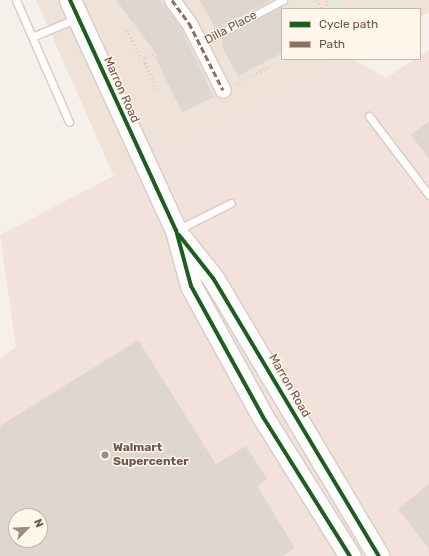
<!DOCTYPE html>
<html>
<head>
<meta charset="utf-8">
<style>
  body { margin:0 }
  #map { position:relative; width:429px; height:556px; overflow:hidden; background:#f6f0ea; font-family:Rubik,sans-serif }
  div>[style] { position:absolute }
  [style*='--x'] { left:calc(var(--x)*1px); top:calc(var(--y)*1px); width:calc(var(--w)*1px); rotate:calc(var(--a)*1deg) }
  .residential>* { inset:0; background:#efe2d8 }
  .commercial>* { inset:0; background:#f3e2db }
  .green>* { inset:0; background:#e4ecd6 }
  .building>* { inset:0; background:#dfd6d0 }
  .path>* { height:2.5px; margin-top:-1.25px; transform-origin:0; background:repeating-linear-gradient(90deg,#d9d0ce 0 1px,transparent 0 4px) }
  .roads { filter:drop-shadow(1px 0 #d4ccc7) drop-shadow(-1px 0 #d4ccc7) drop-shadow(0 1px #d4ccc7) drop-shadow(0 -1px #d4ccc7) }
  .lane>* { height:7px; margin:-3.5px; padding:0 3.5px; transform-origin:3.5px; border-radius:3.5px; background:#fefdfc }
  .street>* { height:15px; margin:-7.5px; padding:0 7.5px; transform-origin:7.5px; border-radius:7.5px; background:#fefdfc }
  .secondary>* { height:21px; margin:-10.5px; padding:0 10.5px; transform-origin:10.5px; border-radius:10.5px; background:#fefdfc }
  .quiet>* { height:3px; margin-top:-1.5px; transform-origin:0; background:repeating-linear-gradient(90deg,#8d6e63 0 6px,transparent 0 9px) }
  .cycleway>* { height:4px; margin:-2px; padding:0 2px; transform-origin:2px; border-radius:2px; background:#1b5e20 }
  .dots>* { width:11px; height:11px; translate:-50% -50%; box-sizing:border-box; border:2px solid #fef5eb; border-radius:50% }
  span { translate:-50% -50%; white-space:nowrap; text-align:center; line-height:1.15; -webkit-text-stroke:3px #fef5eb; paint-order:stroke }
  .street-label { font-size:12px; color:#72564c }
  .poi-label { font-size:12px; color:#72564c; font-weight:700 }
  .left { translate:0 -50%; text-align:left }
  .legend { position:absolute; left:281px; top:8px; width:140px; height:52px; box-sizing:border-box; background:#fef5eb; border:1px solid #c6b5ab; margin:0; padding:5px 7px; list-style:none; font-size:12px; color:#72564c }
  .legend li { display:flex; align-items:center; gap:8px; height:20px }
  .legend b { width:20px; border:1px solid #c6b5ab }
  .north { position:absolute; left:8px; top:508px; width:40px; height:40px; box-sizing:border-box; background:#fef5eb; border:1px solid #c6b5ab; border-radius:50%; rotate:66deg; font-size:11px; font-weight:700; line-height:16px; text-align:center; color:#72564c }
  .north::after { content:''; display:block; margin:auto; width:14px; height:18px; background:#a08c83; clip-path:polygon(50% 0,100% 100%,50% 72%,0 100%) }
</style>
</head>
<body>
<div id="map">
  <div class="residential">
    <div style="clip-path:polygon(36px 0,429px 0,429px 12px,420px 17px,420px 9px,282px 9px,282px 59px,339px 59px,114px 176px)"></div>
  </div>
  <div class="commercial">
    <div style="clip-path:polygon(evenodd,429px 50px,429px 556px,0 556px,0 359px,16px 347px,0 235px,339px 59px,353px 59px,386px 78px,415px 59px,420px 59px,420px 56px,429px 50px,16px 516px,40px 516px,40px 540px,16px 540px,16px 516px)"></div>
  </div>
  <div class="green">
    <div style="clip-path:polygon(327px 0,338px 0,346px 9px,327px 9px)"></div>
  </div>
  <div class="building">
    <div style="clip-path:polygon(116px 0,160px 0,179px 24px,214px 97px,182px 112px,155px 57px,158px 56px)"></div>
    <div style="clip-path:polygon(200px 0,272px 0,216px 30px)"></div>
    <div style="clip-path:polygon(282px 6px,282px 53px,238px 76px,221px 45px,223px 44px,221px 39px)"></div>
    <div style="clip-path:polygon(429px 121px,429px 159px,411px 135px)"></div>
    <div style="clip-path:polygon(evenodd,138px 340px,216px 464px,246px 446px,267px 479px,257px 486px,295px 548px,282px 556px,0 556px,0 426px,138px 340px,16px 516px,40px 516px,40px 540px,16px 540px,16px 516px)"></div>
    <div style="clip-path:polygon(429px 484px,429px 549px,398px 509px)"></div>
  </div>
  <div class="path">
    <div style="--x:317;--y:0;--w:10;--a:61"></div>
    <div style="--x:324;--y:9;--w:4;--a:-45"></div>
    <div style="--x:327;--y:6;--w:6;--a:-99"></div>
    <div style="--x:127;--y:30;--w:28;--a:63"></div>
    <div style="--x:140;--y:55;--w:6;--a:31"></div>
    <div style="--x:145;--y:58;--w:5;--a:90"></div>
    <div style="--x:145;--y:63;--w:30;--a:64"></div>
    <div style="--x:145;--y:58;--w:42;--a:-30.3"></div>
    <div style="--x:235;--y:84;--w:37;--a:-27"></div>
  </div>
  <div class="roads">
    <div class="lane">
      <div style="--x:16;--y:0;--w:133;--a:66.5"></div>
      <div style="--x:32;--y:37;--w:49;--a:-22.9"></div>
      <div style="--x:200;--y:44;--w:94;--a:-27.9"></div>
      <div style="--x:369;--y:116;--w:99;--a:52.8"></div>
      <div style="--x:177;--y:230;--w:60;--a:-26.6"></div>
    </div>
    <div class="street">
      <div style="--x:172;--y:0;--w:29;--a:54"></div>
      <div style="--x:189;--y:23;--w:75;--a:63.1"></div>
    </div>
    <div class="secondary">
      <div style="--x:70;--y:0;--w:253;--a:65.3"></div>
      <div style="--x:176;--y:230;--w:58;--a:75"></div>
      <div style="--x:191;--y:286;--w:149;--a:61.2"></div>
      <div style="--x:263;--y:417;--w:164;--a:58"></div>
      <div style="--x:182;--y:239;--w:50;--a:51.5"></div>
      <div style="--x:213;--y:278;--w:324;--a:59.2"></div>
    </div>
  </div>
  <div class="quiet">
    <div style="--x:172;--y:0;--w:29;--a:54"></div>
    <div style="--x:189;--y:23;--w:75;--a:63.1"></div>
  </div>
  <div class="cycleway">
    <div style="--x:70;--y:0;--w:253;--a:65.3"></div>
    <div style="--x:176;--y:230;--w:58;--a:75"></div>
    <div style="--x:191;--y:286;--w:149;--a:61.2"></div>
    <div style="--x:263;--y:417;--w:164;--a:58"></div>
    <div style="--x:179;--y:235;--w:55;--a:51.7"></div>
    <div style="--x:213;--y:278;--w:324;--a:59.2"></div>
  </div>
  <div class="dots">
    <div style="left:105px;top:455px;background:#a08c83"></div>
  </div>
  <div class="street-label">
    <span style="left:231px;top:28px;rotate:-28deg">Dilla Place</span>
    <span style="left:121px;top:90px;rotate:66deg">Marron Road</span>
    <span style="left:289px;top:386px;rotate:60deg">Marron Road</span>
  </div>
  <div class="poi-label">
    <span class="left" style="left:113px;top:455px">Walmart<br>Supercenter</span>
  </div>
  <ul class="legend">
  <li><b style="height:5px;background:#1b5e20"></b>Cycle path</li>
  <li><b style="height:5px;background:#8d6e63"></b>Path</li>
  </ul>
  <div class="north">N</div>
</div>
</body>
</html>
